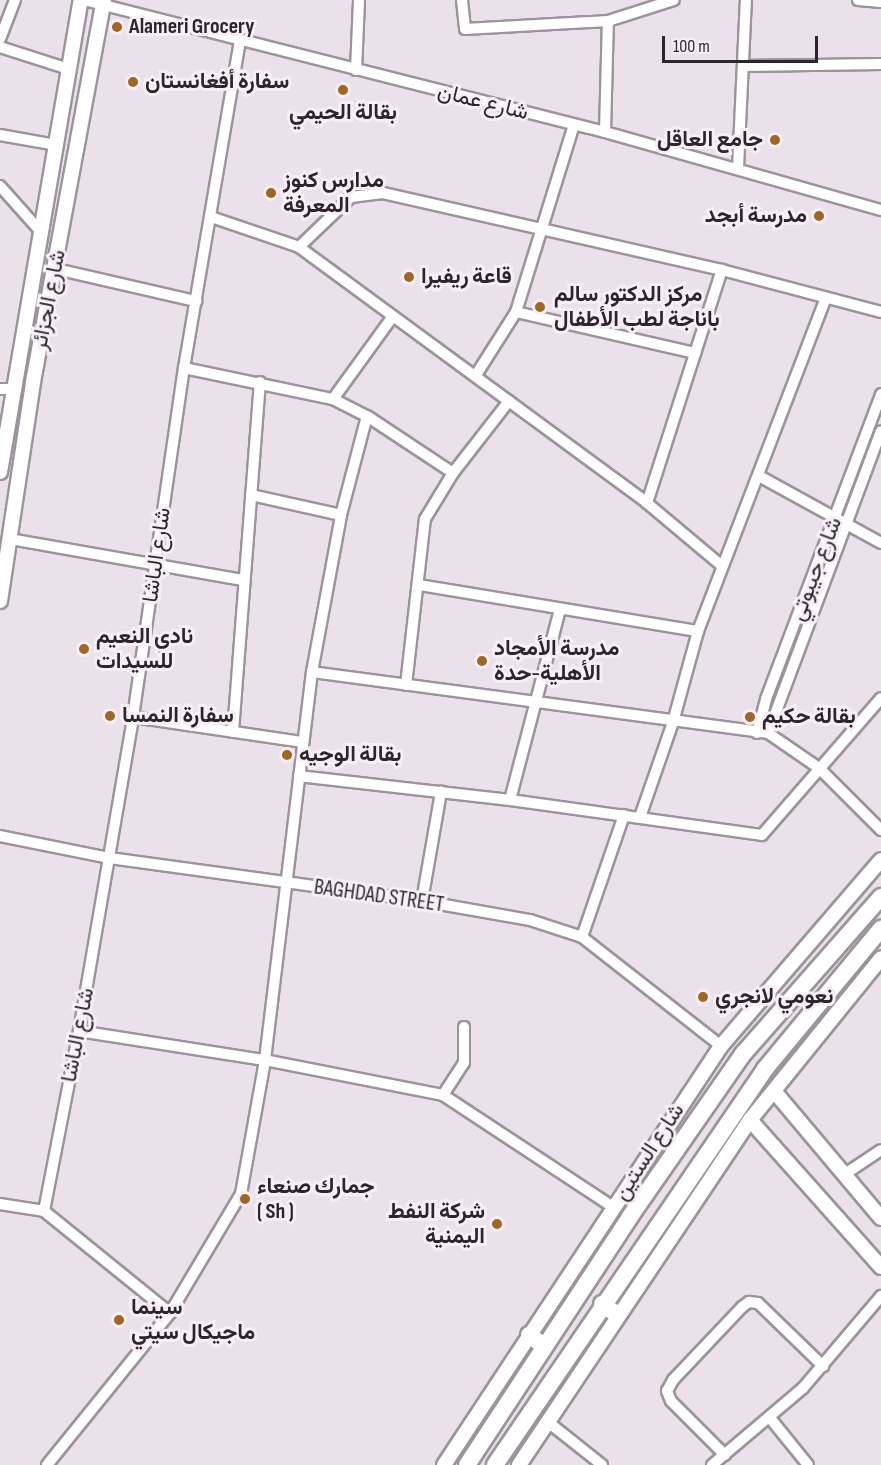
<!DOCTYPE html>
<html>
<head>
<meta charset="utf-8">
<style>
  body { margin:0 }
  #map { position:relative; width:881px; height:1465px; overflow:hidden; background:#ebe1ea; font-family:"Sofia Sans Condensed",Vazirmatn,sans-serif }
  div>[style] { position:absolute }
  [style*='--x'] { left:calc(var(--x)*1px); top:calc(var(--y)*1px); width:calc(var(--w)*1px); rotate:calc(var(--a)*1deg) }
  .roads { filter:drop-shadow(2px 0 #9d939c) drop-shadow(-2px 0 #9d939c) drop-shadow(0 2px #9d939c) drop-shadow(0 -2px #9d939c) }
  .minor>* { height:10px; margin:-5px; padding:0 5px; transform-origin:5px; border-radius:5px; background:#fff }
  .major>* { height:14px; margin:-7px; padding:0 7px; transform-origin:7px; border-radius:7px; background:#fff }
  .highway>* { height:16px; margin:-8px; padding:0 8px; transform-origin:8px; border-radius:8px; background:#fff }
  .dots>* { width:16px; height:16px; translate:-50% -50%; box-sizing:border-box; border:3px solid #f8eef7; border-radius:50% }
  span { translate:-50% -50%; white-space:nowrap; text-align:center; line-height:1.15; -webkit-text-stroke:6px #f8eef7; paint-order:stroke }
  .poi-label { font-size:22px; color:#2a2629; font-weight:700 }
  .left { translate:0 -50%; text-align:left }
  .right { translate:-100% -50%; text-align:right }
  .street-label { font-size:22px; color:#2a2629 }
  .scale { position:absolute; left:662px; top:36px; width:156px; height:27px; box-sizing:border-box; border:3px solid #2a2629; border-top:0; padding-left:8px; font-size:18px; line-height:21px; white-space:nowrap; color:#2a2629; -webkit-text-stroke:4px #f8eef7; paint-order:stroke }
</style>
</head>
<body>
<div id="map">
  <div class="roads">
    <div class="minor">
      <div style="--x:84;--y:0;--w:537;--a:14.22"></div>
      <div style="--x:605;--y:132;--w:287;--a:15.8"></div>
      <div style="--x:462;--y:0;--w:29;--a:84"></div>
      <div style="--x:465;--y:29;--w:143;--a:-3.2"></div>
      <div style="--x:608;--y:21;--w:69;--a:-17.7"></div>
      <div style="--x:858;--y:0;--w:23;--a:5"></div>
      <div style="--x:0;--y:39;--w:42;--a:-69"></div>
      <div style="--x:0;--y:47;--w:72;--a:17.7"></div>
      <div style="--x:743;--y:66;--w:138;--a:-0.8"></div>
      <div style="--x:356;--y:70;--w:70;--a:-87.5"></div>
      <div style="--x:605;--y:132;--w:111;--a:-88.5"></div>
      <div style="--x:0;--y:135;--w:58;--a:10"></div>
      <div style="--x:738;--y:168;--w:168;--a:-87.3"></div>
      <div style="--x:0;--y:186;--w:62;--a:48.3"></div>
      <div style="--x:211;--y:217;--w:93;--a:18.8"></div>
      <div style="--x:299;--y:247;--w:432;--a:36.3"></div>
      <div style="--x:647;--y:503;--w:98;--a:40"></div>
      <div style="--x:299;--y:247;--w:72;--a:-43.9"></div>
      <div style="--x:351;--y:197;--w:32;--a:-7"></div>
      <div style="--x:383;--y:193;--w:348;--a:12.8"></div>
      <div style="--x:722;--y:270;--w:164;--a:14.8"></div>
      <div style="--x:56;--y:269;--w:144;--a:12.9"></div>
      <div style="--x:516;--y:312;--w:184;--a:12.9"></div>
      <div style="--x:184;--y:368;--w:152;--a:11.8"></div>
      <div style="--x:333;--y:399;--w:38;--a:27"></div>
      <div style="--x:367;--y:416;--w:103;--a:33.5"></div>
      <div style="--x:476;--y:375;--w:75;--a:-57.6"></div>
      <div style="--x:516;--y:312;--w:196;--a:-72.8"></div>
      <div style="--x:0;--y:389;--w:13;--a:0"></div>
      <div style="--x:333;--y:399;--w:102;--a:-54.1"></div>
      <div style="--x:759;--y:476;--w:139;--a:28.8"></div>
      <div style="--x:251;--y:495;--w:92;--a:12.5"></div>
      <div style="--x:647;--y:503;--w:245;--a:-72.2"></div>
      <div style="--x:10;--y:539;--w:237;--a:10"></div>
      <div style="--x:419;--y:585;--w:283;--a:9.4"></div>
      <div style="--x:312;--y:672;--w:460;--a:7.6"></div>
      <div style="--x:768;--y:733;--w:62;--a:34.5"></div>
      <div style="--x:819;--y:768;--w:88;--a:45"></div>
      <div style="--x:406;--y:685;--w:167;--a:-83.5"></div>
      <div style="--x:425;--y:519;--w:54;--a:-58.7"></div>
      <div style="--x:453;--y:473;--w:91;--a:-52.1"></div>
      <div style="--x:133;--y:717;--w:172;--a:8.4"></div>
      <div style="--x:233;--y:732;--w:351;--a:-85.6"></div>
      <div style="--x:757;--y:733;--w:35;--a:-75"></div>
      <div style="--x:766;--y:699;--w:326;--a:-69.3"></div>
      <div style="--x:768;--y:733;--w:322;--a:-69.5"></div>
      <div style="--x:299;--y:776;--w:212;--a:6.5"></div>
      <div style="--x:510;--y:800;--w:254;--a:7.9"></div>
      <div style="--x:762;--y:835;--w:181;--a:-49"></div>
      <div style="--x:510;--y:800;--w:197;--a:-75.3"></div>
      <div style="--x:640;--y:817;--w:101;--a:-70.8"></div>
      <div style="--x:673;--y:722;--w:94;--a:-74.6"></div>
      <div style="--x:698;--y:631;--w:357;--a:-69"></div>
      <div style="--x:0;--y:836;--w:111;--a:11.4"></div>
      <div style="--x:109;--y:858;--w:316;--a:7.8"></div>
      <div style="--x:422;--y:901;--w:110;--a:10"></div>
      <div style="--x:530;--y:920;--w:55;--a:18.1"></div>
      <div style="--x:582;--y:937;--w:177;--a:38.1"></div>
      <div style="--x:422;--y:901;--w:111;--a:-80.1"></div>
      <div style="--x:582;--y:937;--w:129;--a:-71"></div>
      <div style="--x:79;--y:1031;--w:188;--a:8.9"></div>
      <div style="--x:265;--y:1060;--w:181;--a:11.1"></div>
      <div style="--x:443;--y:1095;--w:204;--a:33.4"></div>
      <div style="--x:443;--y:1095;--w:38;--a:-57"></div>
      <div style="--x:464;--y:1063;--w:36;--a:-90"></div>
      <div style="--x:845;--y:1174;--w:43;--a:-33.7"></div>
      <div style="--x:0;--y:1204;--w:45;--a:9"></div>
      <div style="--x:44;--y:1211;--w:162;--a:39"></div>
      <div style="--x:44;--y:1211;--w:183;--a:-79"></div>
      <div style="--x:79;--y:1031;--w:319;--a:-80.2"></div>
      <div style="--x:133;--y:717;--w:353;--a:-81.7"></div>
      <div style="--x:184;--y:368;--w:332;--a:-80.3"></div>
      <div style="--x:770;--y:1418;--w:60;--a:51"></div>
      <div style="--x:548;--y:1422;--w:69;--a:38.5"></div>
      <div style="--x:725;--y:1455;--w:76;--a:-135"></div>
      <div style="--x:671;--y:1401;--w:11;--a:-112"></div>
      <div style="--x:667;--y:1391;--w:13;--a:-61"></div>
      <div style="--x:673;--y:1380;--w:100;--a:-46.6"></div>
      <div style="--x:742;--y:1307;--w:9;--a:-36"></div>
      <div style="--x:749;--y:1302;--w:9;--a:6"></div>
      <div style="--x:758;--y:1303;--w:91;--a:44.1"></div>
      <div style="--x:47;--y:1465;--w:196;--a:-51"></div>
      <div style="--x:170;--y:1313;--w:139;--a:-59.2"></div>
      <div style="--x:241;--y:1194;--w:136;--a:-79.8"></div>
      <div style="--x:265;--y:1060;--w:391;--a:-83.1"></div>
      <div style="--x:312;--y:672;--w:160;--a:-79.5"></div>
      <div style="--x:341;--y:515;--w:102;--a:-75.3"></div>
      <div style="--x:712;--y:1465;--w:119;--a:-40.2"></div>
      <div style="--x:803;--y:1388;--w:121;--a:-49.7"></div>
    </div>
    <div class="major">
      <div style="--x:0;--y:472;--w:479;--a:-80.3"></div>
      <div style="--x:0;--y:601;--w:221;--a:-81.4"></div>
      <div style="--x:33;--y:382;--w:389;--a:-79.5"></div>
      <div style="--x:774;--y:1091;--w:166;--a:49.9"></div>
      <div style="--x:750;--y:1120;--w:197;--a:48.3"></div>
      <div style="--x:444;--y:1465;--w:502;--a:-56.53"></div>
      <div style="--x:721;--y:1046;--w:245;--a:-49.3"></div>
      <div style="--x:519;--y:1465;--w:415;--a:-56.2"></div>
      <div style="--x:750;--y:1120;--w:208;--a:-51"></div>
    </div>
    <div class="highway">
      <div style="--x:602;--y:1304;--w:19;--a:35"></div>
      <div style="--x:529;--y:1335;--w:19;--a:36"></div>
      <div style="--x:467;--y:1465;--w:299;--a:-56.7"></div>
      <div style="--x:631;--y:1215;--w:196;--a:-55.2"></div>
      <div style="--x:743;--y:1054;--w:209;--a:-48.7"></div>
      <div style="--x:495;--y:1465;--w:479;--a:-55.7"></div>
      <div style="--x:765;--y:1069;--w:182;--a:-50.4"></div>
    </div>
  </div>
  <div class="dots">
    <div style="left:117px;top:27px;background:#9f6624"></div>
    <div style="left:133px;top:82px;background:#9f6624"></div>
    <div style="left:343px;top:90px;background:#9f6624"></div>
    <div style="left:775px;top:140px;background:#9f6624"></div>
    <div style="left:271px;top:193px;background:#9f6624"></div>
    <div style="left:819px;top:216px;background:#9f6624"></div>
    <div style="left:409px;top:277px;background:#9f6624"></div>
    <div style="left:540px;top:307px;background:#9f6624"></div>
    <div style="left:84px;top:649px;background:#9f6624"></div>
    <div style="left:482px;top:661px;background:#9f6624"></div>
    <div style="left:110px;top:716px;background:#9f6624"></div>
    <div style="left:750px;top:717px;background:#9f6624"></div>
    <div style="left:287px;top:755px;background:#9f6624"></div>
    <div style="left:703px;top:997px;background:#9f6624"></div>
    <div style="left:245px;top:1199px;background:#9f6624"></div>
    <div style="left:497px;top:1224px;background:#9f6624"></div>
    <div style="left:119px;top:1320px;background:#9f6624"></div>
  </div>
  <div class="poi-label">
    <span class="left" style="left:129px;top:27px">Alameri Grocery</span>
    <span class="left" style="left:145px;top:82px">سفارة أفغانستان</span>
    <span style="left:343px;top:113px">بقالة الحيمي</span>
    <span class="right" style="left:763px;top:140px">جامع العاقل</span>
    <span class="left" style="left:283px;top:193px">مدارس كنوز<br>المعرفة</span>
    <span class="right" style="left:807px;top:216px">مدرسة أبجد</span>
    <span class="left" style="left:421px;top:277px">قاعة ريفيرا</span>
    <span class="left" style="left:554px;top:307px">مركز الدكتور سالم<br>باناجة لطب الأطفال</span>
    <span class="left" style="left:96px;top:649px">نادي النعيم<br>للسيدات</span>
    <span class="left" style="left:494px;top:661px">مدرسة الأمجاد<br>الأهلية-حدة</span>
    <span class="left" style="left:122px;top:716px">سفارة النمسا</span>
    <span class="left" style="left:762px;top:717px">بقالة حكيم</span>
    <span class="left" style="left:299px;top:755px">بقالة الوجيه</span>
    <span class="left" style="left:715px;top:997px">نعومي لانجري</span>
    <span class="left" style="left:257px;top:1199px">جمارك صنعاء<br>( Sh )</span>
    <span class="right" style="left:485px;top:1224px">شركة النفط<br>اليمنية</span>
    <span class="left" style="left:131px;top:1320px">سينما<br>ماجيكال سيتي</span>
  </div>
  <div class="street-label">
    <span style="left:483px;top:102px;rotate:14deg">شارع عمان</span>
    <span style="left:49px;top:300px;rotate:-79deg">شارع الجزائر</span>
    <span style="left:157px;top:555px;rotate:-82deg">شارع الباشا</span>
    <span style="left:816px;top:569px;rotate:-69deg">شارع جيبوتي</span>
    <span style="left:379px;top:896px;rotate:8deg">BAGHDAD STREET</span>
    <span style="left:78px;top:1035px;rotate:-79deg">شارع الباشا</span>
    <span style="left:649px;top:1152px;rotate:-57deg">شارع الستين</span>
  </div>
  <div class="scale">100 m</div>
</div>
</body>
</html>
